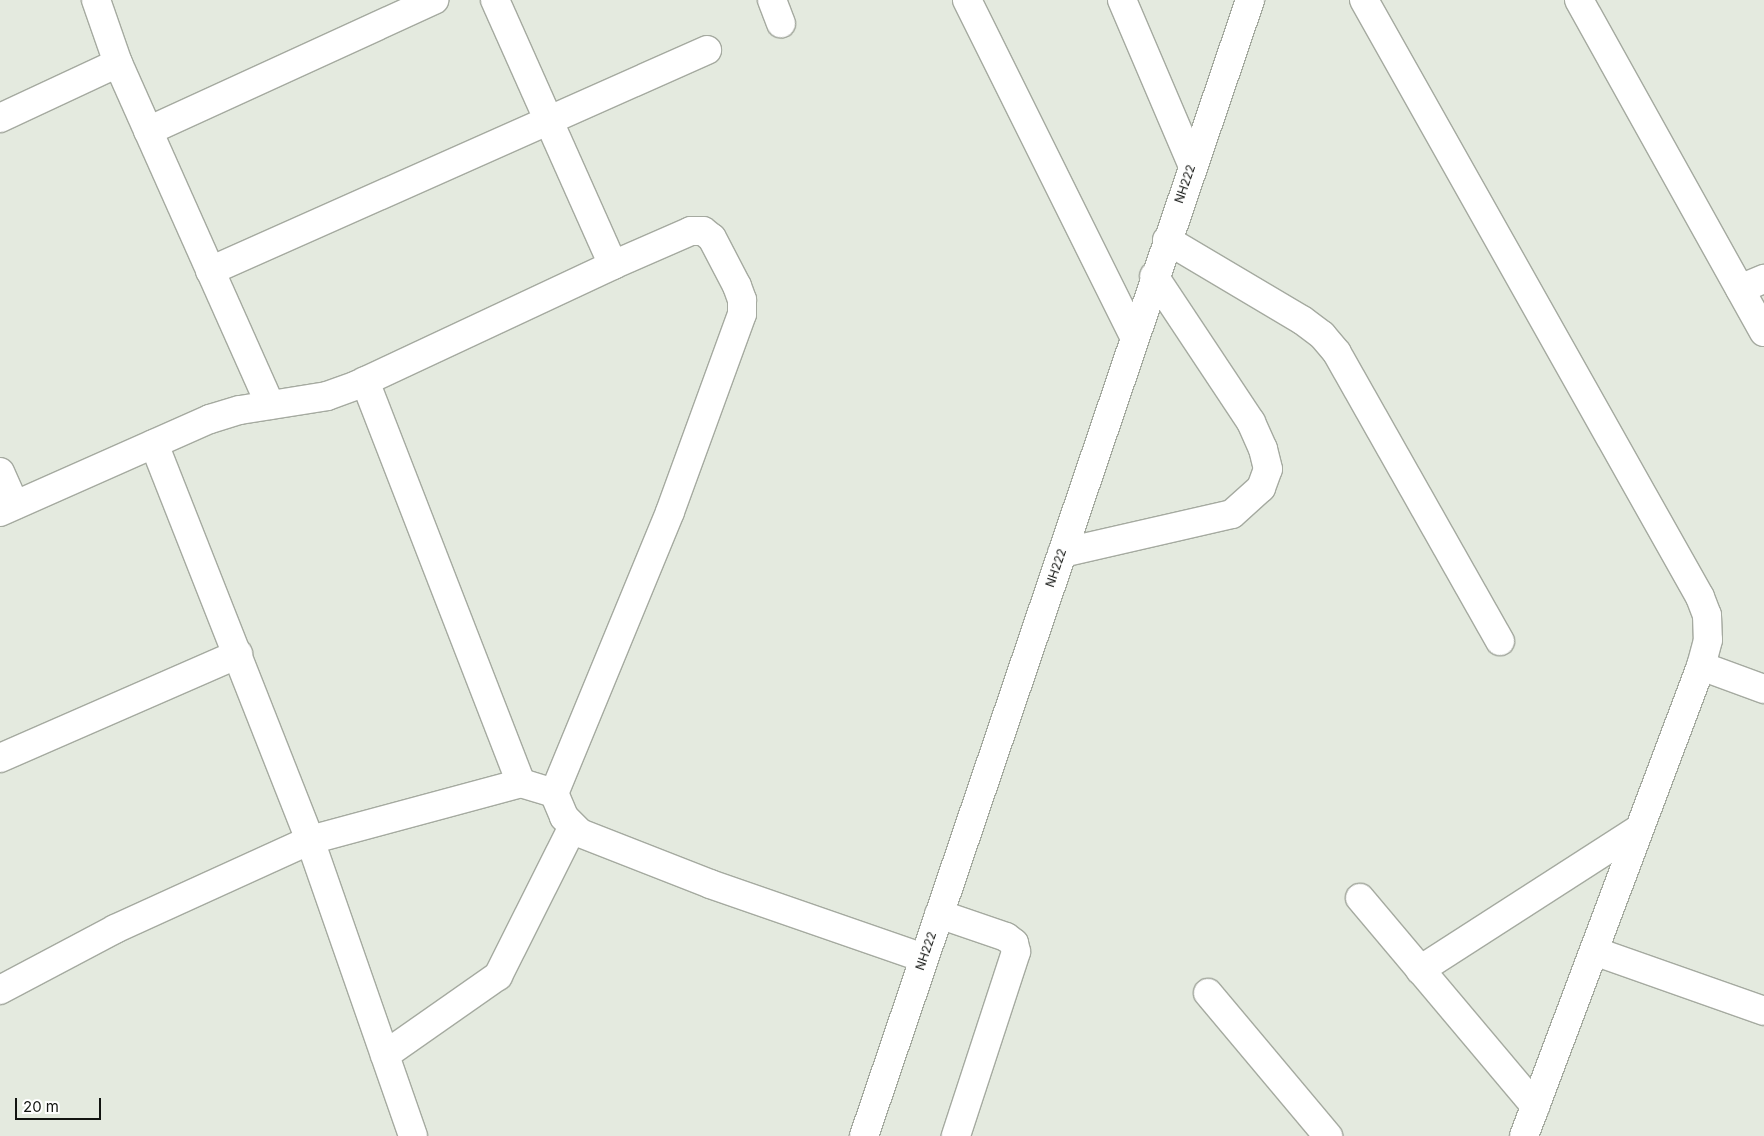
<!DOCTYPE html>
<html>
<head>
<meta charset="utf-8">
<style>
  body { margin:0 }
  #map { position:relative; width:1764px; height:1136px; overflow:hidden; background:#e4eadf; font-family:Inter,sans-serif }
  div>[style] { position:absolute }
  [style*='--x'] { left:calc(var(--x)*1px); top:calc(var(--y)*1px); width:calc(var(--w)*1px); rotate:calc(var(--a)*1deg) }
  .roads { filter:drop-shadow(1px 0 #a5aaa0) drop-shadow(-1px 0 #a5aaa0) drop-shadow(0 1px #a5aaa0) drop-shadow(0 -1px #a5aaa0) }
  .minor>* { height:28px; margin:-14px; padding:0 14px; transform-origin:14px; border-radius:14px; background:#fff }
  .major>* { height:28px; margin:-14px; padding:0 14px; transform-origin:14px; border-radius:14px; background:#fff }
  span { translate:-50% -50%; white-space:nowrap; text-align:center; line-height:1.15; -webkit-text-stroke:5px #fff; paint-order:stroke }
  .street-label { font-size:12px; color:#121411 }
  .scale { position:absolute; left:15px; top:1098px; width:86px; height:22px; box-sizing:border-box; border:2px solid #121411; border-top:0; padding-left:6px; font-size:15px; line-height:18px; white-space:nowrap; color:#121411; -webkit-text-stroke:4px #fff; paint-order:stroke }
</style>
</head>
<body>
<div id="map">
  <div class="roads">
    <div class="minor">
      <div style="--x:96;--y:0;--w:67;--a:70.8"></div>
      <div style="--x:118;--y:63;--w:374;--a:66"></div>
      <div style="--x:495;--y:0;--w:290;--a:66"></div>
      <div style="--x:772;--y:0;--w:25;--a:69"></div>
      <div style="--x:967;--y:0;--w:375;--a:63.6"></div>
      <div style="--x:1122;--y:0;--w:178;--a:66.9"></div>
      <div style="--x:1364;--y:0;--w:685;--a:60.63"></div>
      <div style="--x:1700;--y:597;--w:19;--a:69"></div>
      <div style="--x:1707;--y:615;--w:25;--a:88"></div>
      <div style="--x:1708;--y:640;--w:27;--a:105"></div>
      <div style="--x:1701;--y:666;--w:502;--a:110.64"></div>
      <div style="--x:1579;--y:0;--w:380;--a:60.9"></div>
      <div style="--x:0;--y:118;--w:130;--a:-25"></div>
      <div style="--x:148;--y:131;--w:315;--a:-24.6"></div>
      <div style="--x:1167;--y:240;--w:157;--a:30.7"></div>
      <div style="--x:1302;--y:320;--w:25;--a:37"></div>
      <div style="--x:1322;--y:335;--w:23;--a:50"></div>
      <div style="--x:1337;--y:353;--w:331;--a:60.5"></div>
      <div style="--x:210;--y:271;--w:544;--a:-23.97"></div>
      <div style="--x:1740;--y:289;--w:26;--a:-23"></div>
      <div style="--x:365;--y:381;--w:431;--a:68.8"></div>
      <div style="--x:154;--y:444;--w:426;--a:68.5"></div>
      <div style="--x:310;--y:840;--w:313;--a:70.8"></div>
      <div style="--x:0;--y:472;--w:36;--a:66"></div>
      <div style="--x:0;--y:512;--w:230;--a:-23.9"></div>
      <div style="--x:210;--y:419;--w:31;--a:-17"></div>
      <div style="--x:240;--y:410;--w:88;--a:-9.1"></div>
      <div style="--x:327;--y:396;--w:32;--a:-20"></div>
      <div style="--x:357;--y:385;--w:283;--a:-25.1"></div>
      <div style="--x:613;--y:265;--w:85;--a:-23.6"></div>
      <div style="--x:691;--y:231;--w:12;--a:0"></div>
      <div style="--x:703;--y:231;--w:11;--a:38"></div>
      <div style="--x:712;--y:238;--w:54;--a:62.5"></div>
      <div style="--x:737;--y:286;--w:15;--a:70"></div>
      <div style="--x:742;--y:300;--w:14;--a:90"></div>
      <div style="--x:742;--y:314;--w:211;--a:110"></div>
      <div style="--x:670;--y:512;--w:304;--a:112.4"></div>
      <div style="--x:554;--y:793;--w:26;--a:67"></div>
      <div style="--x:564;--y:817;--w:23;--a:45"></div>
      <div style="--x:580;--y:833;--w:140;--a:21.4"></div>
      <div style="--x:710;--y:884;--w:226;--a:19.1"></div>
      <div style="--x:1062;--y:553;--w:174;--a:-12.9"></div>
      <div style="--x:1232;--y:514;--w:39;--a:-42"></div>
      <div style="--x:1261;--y:488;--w:20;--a:-70"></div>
      <div style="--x:1268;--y:469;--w:21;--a:-104"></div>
      <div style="--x:1263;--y:449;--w:30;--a:-114"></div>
      <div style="--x:1251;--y:422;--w:175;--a:-123.6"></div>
      <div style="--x:1701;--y:666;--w:67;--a:20.1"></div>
      <div style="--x:0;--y:758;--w:260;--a:-23.6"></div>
      <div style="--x:1360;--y:898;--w:272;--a:49.9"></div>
      <div style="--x:939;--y:914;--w:71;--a:18.9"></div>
      <div style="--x:1006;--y:937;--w:10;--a:37"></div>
      <div style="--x:1014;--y:943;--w:9;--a:77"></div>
      <div style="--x:1016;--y:952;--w:194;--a:108.1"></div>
      <div style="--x:1594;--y:951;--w:180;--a:19.4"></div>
      <div style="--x:1420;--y:970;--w:258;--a:-32.8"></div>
      <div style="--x:0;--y:990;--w:130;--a:-27.9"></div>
      <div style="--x:115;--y:929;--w:214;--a:-24.5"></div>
      <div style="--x:310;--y:840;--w:219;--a:-15.1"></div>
      <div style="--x:521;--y:783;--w:34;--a:17"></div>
      <div style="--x:1208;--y:993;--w:187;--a:50"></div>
      <div style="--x:385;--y:1055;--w:138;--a:-35"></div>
      <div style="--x:498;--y:976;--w:165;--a:-63.4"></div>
    </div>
    <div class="major">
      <div style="--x:864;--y:1136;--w:1200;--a:-71.23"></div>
    </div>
  </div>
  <div class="street-label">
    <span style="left:1185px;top:184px;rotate:-71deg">NH222</span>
    <span style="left:1056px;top:568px;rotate:-71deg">NH222</span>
    <span style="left:926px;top:951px;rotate:-71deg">NH222</span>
  </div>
  <div class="scale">20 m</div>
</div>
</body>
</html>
